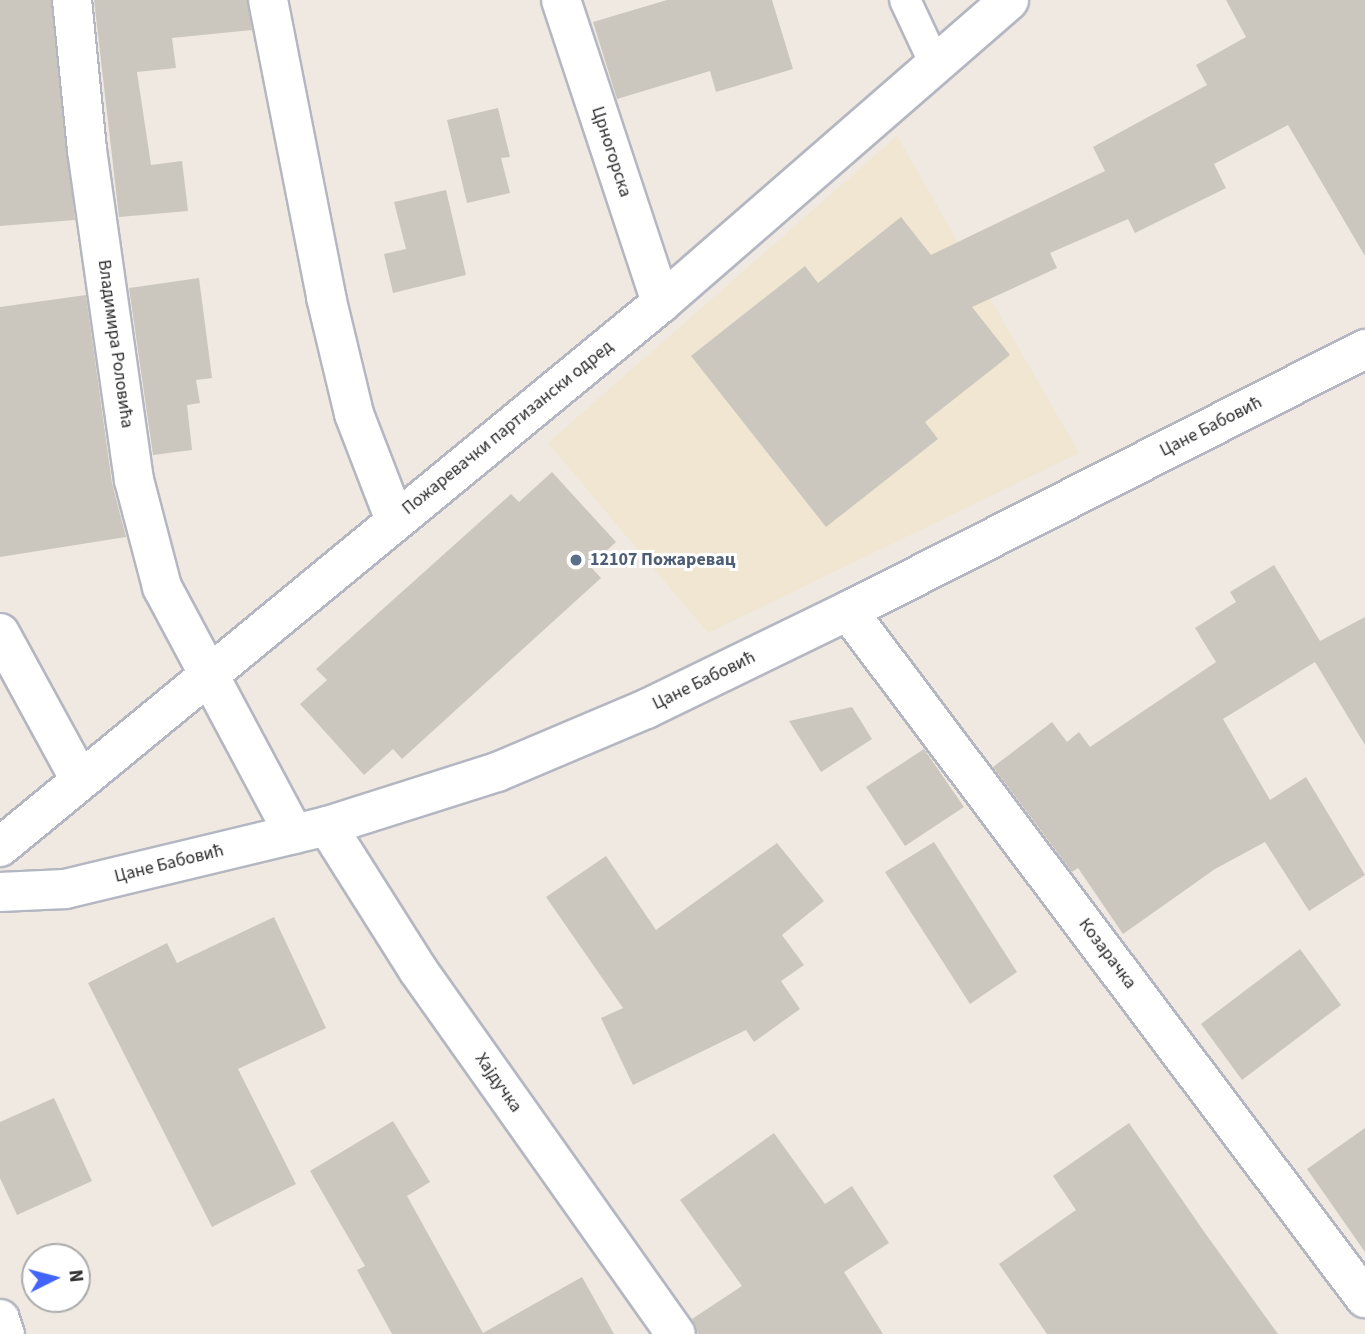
<!DOCTYPE html>
<html>
<head>
<meta charset="utf-8">
<style>
  body { margin:0 }
  #map { position:relative; width:1365px; height:1334px; overflow:hidden; background:#efe9e1; font-family:"Source Sans 3",sans-serif }
  div>[style] { position:absolute }
  [style*='--x'] { left:calc(var(--x)*1px); top:calc(var(--y)*1px); width:calc(var(--w)*1px); rotate:calc(var(--a)*1deg) }
  .education>* { inset:0; background:#f0e6d1 }
  .building>* { inset:0; background:#cbc7bf }
  .roads { filter:drop-shadow(2px 0 #b4b7c1) drop-shadow(-2px 0 #b4b7c1) drop-shadow(0 2px #b4b7c1) drop-shadow(0 -2px #b4b7c1) }
  .lane>* { height:30px; margin:-15px; padding:0 15px; transform-origin:15px; border-radius:15px; background:#fff }
  .street>* { height:38px; margin:-19px; padding:0 19px; transform-origin:19px; border-radius:19px; background:#fff }
  .secondary>* { height:38px; margin:-19px; padding:0 19px; transform-origin:19px; border-radius:19px; background:#fff }
  .dots>* { width:19px; height:19px; translate:-50% -50%; box-sizing:border-box; border:4px solid #fff; border-radius:50% }
  span { translate:-50% -50%; white-space:nowrap; text-align:center; line-height:1.15; -webkit-text-stroke:6px #fff; paint-order:stroke }
  .street-label { font-size:18px; color:#2e2e2e }
  .service-label { font-size:18px; color:#4e5e75; font-weight:700 }
  .left { translate:0 -50%; text-align:left }
  .north { position:absolute; left:21px; top:1243px; width:70px; height:70px; box-sizing:border-box; background:#fff; border:2px solid #ababab; border-radius:50%; rotate:84deg; font-size:19px; font-weight:700; line-height:28px; text-align:center; color:#2e2e2e }
  .north::after { content:''; display:block; margin:auto; width:24px; height:32px; background:#4264fb; clip-path:polygon(50% 0,100% 100%,50% 72%,0 100%) }
</style>
</head>
<body>
<div id="map">
  <div class="education">
    <div style="clip-path:polygon(897px 136px,1079px 453px,708px 633px,548px 443px)"></div>
  </div>
  <div class="building">
    <div style="clip-path:polygon(0 0,51px 0,75px 220px,0 226px)"></div>
    <div style="clip-path:polygon(94px 0,247px 0,252px 30px,172px 38px,176px 68px,137px 72px,151px 165px,182px 161px,188px 211px,119px 217px)"></div>
    <div style="clip-path:polygon(667px 0,772px 0,793px 69px,716px 92px,710px 71px,617px 99px,593px 22px)"></div>
    <div style="clip-path:polygon(1226px 0,1365px 0,1365px 256px,1288px 125px,1214px 164px,1226px 188px,1135px 233px,1128px 219px,1050px 253px,1057px 268px,972px 307px,1010px 355px,925px 422px,938px 439px,826px 527px,691px 356px,805px 266px,818px 283px,901px 217px,931px 255px,1105px 171px,1093px 147px,1207px 85px,1196px 65px,1246px 37px)"></div>
    <div style="clip-path:polygon(498px 108px,510px 157px,501px 158px,510px 193px,467px 203px,447px 120px)"></div>
    <div style="clip-path:polygon(446px 190px,466px 275px,393px 293px,384px 254px,406px 249px,394px 202px)"></div>
    <div style="clip-path:polygon(199px 278px,212px 378px,196px 380px,200px 403px,187px 405px,192px 450px,153px 455px,129px 288px)"></div>
    <div style="clip-path:polygon(86px 295px,112px 483px,126px 537px,0 557px,0 307px)"></div>
    <div style="clip-path:polygon(552px 472px,616px 542px,590px 566px,601px 578px,402px 759px,393px 749px,364px 775px,300px 704px,327px 680px,316px 669px,511px 494px,519px 502px)"></div>
    <div style="clip-path:polygon(1274px 565px,1320px 641px,1365px 617px,1365px 745px,1315px 662px,1223px 719px,1270px 800px,1306px 777px,1365px 875px,1309px 911px,1265px 842px,1215px 869px,1123px 934px,1078px 868px,1072px 872px,993px 767px,1052px 722px,1067px 742px,1079px 732px,1090px 747px,1216px 662px,1195px 628px,1236px 602px,1230px 592px)"></div>
    <div style="clip-path:polygon(852px 707px,872px 739px,821px 772px,789px 721px)"></div>
    <div style="clip-path:polygon(924px 749px,964px 807px,905px 846px,866px 787px)"></div>
    <div style="clip-path:polygon(934px 842px,1017px 972px,970px 1004px,885px 872px)"></div>
    <div style="clip-path:polygon(777px 843px,824px 901px,782px 935px,804px 965px,781px 981px,800px 1009px,754px 1042px,746px 1030px,633px 1085px,601px 1018px,623px 1008px,546px 897px,606px 856px,656px 930px)"></div>
    <div style="clip-path:polygon(274px 917px,326px 1028px,238px 1069px,296px 1184px,212px 1227px,88px 983px,167px 943px,177px 963px)"></div>
    <div style="clip-path:polygon(1300px 949px,1341px 1005px,1242px 1080px,1201px 1024px)"></div>
    <div style="clip-path:polygon(54px 1098px,92px 1181px,17px 1215px,0 1178px,0 1122px)"></div>
    <div style="clip-path:polygon(393px 1121px,430px 1182px,407px 1196px,483px 1333px,582px 1277px,614px 1334px,392px 1334px,357px 1270px,365px 1266px,310px 1171px)"></div>
    <div style="clip-path:polygon(1129px 1123px,1205px 1233px,1278px 1334px,1047px 1334px,999px 1264px,1076px 1210px,1053px 1176px)"></div>
    <div style="clip-path:polygon(1365px 1128px,1365px 1252px,1307px 1169px)"></div>
    <div style="clip-path:polygon(774px 1133px,825px 1204px,852px 1186px,889px 1243px,844px 1272px,883px 1334px,698px 1334px,692px 1319px,742px 1286px,680px 1200px)"></div>
  </div>
  <div class="roads">
    <div class="lane">
      <div style="--x:905;--y:0;--w:71;--a:64.9"></div>
    </div>
    <div class="street">
      <div style="--x:72;--y:0;--w:151;--a:84.3"></div>
      <div style="--x:87;--y:150;--w:333;--a:81.9"></div>
      <div style="--x:134;--y:480;--w:111;--a:75.3"></div>
      <div style="--x:162;--y:587;--w:280;--a:61.9"></div>
      <div style="--x:268;--y:0;--w:303;--a:78.9"></div>
      <div style="--x:326;--y:297;--w:120;--a:76.5"></div>
      <div style="--x:354;--y:414;--w:114;--a:68.9"></div>
      <div style="--x:561;--y:0;--w:319;--a:71.7"></div>
      <div style="--x:848;--y:611;--w:860;--a:53.04"></div>
      <div style="--x:0;--y:633;--w:165;--a:61.4"></div>
      <div style="--x:327;--y:826;--w:170;--a:57.7"></div>
      <div style="--x:418;--y:970;--w:446;--a:54.7"></div>
      <div style="--x:0;--y:892;--w:65;--a:-2.6"></div>
      <div style="--x:65;--y:889;--w:269;--a:-13.5"></div>
      <div style="--x:327;--y:826;--w:178;--a:-17.6"></div>
      <div style="--x:497;--y:772;--w:162;--a:-22.9"></div>
      <div style="--x:646;--y:709;--w:225;--a:-25.9"></div>
      <div style="--x:848;--y:611;--w:580;--a:-26.87"></div>
      <div style="--x:0;--y:1319;--w:16;--a:72"></div>
    </div>
    <div class="secondary">
      <div style="--x:0;--y:847;--w:856;--a:-39.45"></div>
      <div style="--x:661;--y:303;--w:461;--a:-41"></div>
    </div>
  </div>
  <div class="dots">
    <div style="left:576px;top:560px;background:#5c6f8a"></div>
  </div>
  <div class="street-label">
    <span style="left:611px;top:152px;rotate:72deg">Црногорска</span>
    <span style="left:115px;top:344px;rotate:82deg">Владимира Роловића</span>
    <span style="left:1211px;top:427px;rotate:-27deg">Цане Бабовић</span>
    <span style="left:508px;top:428px;rotate:-39deg">Пожаревачки партизански одред</span>
    <span style="left:704px;top:681px;rotate:-26deg">Цане Бабовић</span>
    <span style="left:169px;top:864px;rotate:-14deg">Цане Бабовић</span>
    <span style="left:1107px;top:954px;rotate:53deg">Козарачка</span>
    <span style="left:498px;top:1083px;rotate:55deg">Хајдучка</span>
  </div>
  <div class="service-label">
    <span class="left" style="left:590px;top:560px">12107 Пожаревац</span>
  </div>
  <div class="north">N</div>
</div>
</body>
</html>
